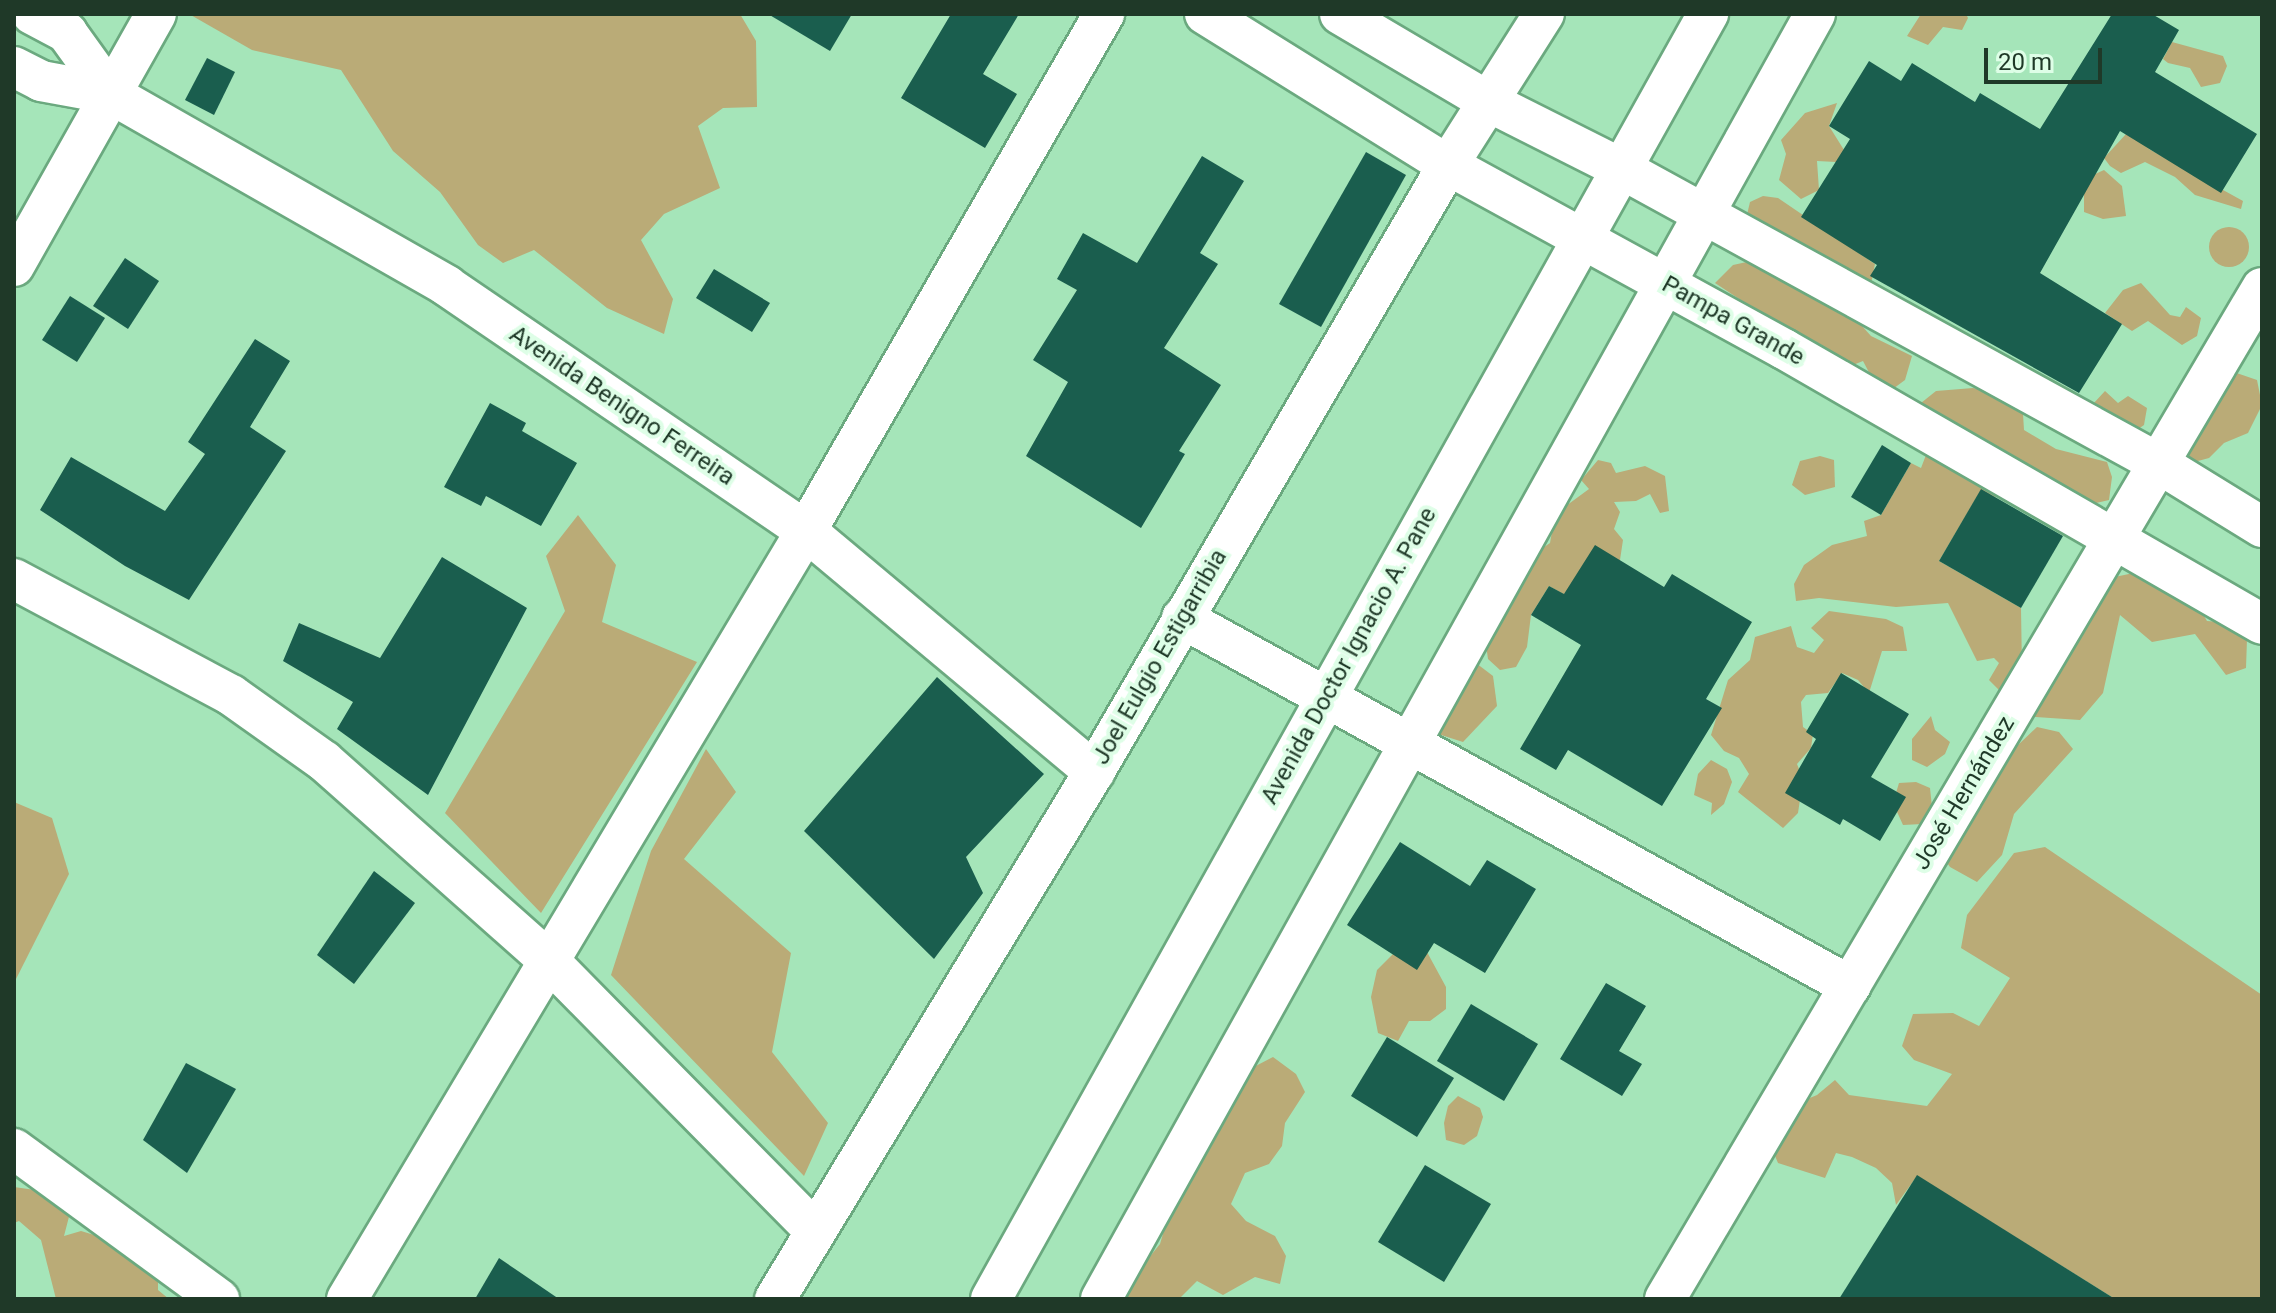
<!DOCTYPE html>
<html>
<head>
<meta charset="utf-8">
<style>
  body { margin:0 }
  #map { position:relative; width:2276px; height:1313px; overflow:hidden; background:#a5e5b9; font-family:Roboto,sans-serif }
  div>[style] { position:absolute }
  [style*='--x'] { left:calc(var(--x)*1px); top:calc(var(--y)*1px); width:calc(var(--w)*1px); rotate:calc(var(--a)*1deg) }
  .green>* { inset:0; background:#baab77 }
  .round { border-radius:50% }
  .building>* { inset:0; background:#1a5e4e }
  .roads { filter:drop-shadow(2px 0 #6ba97f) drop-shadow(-2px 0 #6ba97f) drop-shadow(0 2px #6ba97f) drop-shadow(0 -2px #6ba97f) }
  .street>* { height:40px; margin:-20px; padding:0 20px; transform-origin:20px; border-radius:20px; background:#fff }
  span { translate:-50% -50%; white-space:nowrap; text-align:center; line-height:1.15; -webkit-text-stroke:8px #defee7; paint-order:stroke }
  .street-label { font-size:24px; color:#1f3928 }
  .frame { position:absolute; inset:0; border:16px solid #1f3928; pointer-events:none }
  .scale { position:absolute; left:1984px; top:48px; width:118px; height:36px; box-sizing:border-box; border:4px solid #1f3928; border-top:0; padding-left:10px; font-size:24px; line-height:28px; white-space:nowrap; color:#1f3928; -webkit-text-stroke:6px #defee7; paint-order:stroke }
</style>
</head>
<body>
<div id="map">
  <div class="green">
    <div style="clip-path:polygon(189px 14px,740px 14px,756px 41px,757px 107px,723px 108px,698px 126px,720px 188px,664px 214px,641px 240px,673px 299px,664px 334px,607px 308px,534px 250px,503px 263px,478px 245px,440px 192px,393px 151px,341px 70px,252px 50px)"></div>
    <div style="clip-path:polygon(1921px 14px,1966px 14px,1968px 18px,1962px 30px,1943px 27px,1928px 45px,1907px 36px)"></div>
    <div style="clip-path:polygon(2172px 42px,2223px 56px,2227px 66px,2220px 83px,2201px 87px,2190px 68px,2168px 63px,2163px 59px)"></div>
    <div style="clip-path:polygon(1837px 103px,1829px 126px,1844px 150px,1836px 162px,1817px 161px,1819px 190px,1801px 199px,1779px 180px,1786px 154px,1781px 140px,1805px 113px)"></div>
    <div style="clip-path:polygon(2126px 134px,2144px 138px,2149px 149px,2243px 201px,2241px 209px,2195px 195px,2175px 177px,2145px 162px,2121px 173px,2110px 166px,2104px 158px)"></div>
    <div style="clip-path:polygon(2104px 170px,2122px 186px,2126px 216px,2103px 219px,2084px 212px,2084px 194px,2093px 175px)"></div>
    <div style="clip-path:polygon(1763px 196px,1778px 198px,1875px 264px,1870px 289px,1745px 223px,1750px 202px)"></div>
    <div class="round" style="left:2209px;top:227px;width:40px;height:40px"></div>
    <div style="clip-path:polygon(1765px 258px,1835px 296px,1871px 336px,1912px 356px,1905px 380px,1882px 397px,1863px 361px,1833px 373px,1824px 355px,1715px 283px,1733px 265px)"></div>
    <div style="clip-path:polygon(2141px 283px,2170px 315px,2180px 317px,2186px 307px,2201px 318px,2197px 336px,2182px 345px,2148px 321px,2132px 331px,2105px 313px,2123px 290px)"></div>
    <div style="clip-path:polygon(2222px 368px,2257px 380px,2262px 405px,2248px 433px,2224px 443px,2209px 458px,2187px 464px,2179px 451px)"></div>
    <div style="clip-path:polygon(1973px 388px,2001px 394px,2023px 414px,2024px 430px,2056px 449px,2107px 462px,2112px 477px,2109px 500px,2079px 507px,1916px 407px,1936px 391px)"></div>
    <div style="clip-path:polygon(2105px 391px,2118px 403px,2128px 396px,2147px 408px,2144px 425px,2134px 432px,2092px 417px,2093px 404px)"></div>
    <div style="clip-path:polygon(1926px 455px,1948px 456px,1996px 480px,1995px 497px,1981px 490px,1939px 561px,2021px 608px,2022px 670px,2095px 581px,2129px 574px,2180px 575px,2207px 621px,2234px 623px,2247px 639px,2246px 668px,2226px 675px,2195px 634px,2152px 642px,2120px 615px,2103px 693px,2080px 720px,2008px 715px,2003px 694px,1989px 680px,1999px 663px,1994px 658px,1977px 661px,1948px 603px,1896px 607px,1819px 598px,1796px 601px,1794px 584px,1804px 565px,1832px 545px,1867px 536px,1864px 521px,1881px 515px,1911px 463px,1921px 468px)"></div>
    <div style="clip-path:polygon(1820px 456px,1834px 460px,1835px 487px,1805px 495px,1792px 485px,1800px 461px)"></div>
    <div style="clip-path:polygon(1598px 460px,1611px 463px,1616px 473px,1645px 466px,1665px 476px,1669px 511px,1660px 513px,1650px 494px,1636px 501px,1614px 502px,1620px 512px,1614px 529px,1623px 540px,1620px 560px,1565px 595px,1549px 586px,1531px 615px,1527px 647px,1516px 667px,1500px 670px,1488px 659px,1486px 645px,1534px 554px,1550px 543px,1555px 514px,1589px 489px,1581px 480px)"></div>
    <div style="clip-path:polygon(578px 515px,616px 565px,602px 622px,697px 662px,541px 913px,445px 813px,565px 611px,546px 556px)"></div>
    <div style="clip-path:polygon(1829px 611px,1886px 619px,1903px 627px,1907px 651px,1882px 651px,1869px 693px,1858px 680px,1842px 673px,1828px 693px,1806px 695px,1801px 702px,1803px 727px,1813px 734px,1811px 748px,1797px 764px,1803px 779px,1798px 813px,1783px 828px,1738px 792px,1749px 774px,1739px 758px,1724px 751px,1711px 735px,1728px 680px,1750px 660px,1755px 637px,1791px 626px,1797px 647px,1814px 653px,1824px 640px,1811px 628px)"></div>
    <div style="clip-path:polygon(1472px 660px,1493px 676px,1497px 706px,1463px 742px,1438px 734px)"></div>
    <div style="clip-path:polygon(1931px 716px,1935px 730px,1950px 742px,1945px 754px,1927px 767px,1912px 760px,1912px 739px)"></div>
    <div style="clip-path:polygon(2037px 727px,2059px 732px,2073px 749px,2014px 814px,2002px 855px,1977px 882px,1950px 867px,1926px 833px)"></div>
    <div style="clip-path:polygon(706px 749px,736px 792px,684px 859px,791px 953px,772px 1052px,828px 1123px,804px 1176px,611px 975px,651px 851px)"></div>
    <div style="clip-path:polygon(1711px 760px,1727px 769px,1732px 782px,1724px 804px,1711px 815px,1712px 803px,1694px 795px,1698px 774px)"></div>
    <div style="clip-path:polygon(1916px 782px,1930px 788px,1932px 807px,1922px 824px,1903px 825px,1893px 803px,1899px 783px)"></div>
    <div style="clip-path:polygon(14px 802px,52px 818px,69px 874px,14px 983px)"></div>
    <div style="clip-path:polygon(2045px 847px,2262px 995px,2262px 1299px,2115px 1299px,1917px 1176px,1896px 1205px,1892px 1183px,1876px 1168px,1852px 1157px,1836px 1153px,1825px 1178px,1778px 1163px,1765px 1132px,1786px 1108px,1817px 1095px,1835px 1080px,1849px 1095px,1927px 1106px,1952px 1074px,1914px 1060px,1902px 1046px,1913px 1014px,1953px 1013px,1979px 1026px,2010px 978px,1961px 948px,1967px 915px,2014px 853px)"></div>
    <div style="clip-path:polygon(1427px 952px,1446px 987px,1446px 1009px,1430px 1021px,1409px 1021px,1398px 1041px,1378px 1033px,1371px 997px,1377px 970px,1394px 953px)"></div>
    <div style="clip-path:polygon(1273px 1057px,1296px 1074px,1305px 1092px,1285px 1123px,1282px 1146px,1269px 1164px,1245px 1173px,1231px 1204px,1246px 1221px,1275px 1236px,1286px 1256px,1280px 1284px,1255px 1277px,1223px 1295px,1197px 1281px,1179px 1299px,1116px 1299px,1160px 1244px,1169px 1213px,1248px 1070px)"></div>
    <div style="clip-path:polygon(1458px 1096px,1480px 1108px,1483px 1117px,1477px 1136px,1464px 1145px,1446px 1140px,1444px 1123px,1448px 1106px)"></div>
    <div style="clip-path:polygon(14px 1187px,42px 1191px,71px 1209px,64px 1236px,81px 1231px,104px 1238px,158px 1275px,158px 1290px,169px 1299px,56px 1299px,41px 1240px,19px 1221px,14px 1223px)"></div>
  </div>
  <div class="building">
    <div style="clip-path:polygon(768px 14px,852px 14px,830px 51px)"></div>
    <div style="clip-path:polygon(951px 14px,1019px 14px,983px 74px,1017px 94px,985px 148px,901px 98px)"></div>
    <div style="clip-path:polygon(2112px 14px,2152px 14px,2179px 30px,2155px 72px,2257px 134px,2221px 193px,2120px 131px,2040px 273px,2122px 324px,2079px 393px,1870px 276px,1877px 265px,1801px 217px,1850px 139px,1829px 126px,1869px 61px,1901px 81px,1912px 63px,1975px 102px,1980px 93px,2040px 129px)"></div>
    <div style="clip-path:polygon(207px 58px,235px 72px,214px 115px,185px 100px)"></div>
    <div style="clip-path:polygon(1366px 152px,1406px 175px,1321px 327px,1279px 304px)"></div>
    <div style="clip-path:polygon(1202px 156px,1244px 181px,1200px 253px,1218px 264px,1164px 348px,1221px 385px,1179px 451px,1185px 454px,1141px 528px,1026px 456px,1068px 382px,1033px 360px,1077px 290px,1057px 279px,1083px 233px,1137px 263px)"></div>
    <div style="clip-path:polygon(125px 258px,159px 281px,128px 329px,93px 306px)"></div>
    <div style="clip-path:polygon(714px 269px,770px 303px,752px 332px,696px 298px)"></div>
    <div style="clip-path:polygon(70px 296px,105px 318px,77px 362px,42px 340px)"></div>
    <div style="clip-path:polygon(255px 339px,290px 361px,250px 427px,286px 451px,189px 600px,125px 566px,40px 510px,71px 457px,165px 511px,205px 454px,188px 442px)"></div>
    <div style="clip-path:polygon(490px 403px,526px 423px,522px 431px,577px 463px,541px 526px,486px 496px,481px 506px,444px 487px)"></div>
    <div style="clip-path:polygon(1882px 445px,1911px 463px,1881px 515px,1851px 497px)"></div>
    <div style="clip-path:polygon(1981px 489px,2063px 536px,2021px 608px,1939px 561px)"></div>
    <div style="clip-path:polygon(1595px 545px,1664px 587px,1672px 574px,1752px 622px,1706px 699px,1722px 708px,1662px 806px,1568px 750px,1556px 770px,1520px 749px,1581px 645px,1531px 615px,1549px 586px,1564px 594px)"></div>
    <div style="clip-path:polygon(442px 557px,527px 608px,428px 795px,337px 729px,353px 702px,283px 661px,299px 623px,380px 658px)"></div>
    <div style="clip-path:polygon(1841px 673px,1909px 714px,1871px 777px,1906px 797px,1880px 841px,1843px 819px,1840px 825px,1785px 793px,1816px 739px,1806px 732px)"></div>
    <div style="clip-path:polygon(937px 677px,1044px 774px,966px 857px,983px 893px,934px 959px,804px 831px)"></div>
    <div style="clip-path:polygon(1400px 842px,1470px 886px,1487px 860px,1536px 889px,1485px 973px,1434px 943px,1417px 970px,1347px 925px)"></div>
    <div style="clip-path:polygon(374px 871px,415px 903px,354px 984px,317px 955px)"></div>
    <div style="clip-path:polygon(1606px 983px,1646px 1006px,1619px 1051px,1642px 1064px,1622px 1096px,1560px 1059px)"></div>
    <div style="clip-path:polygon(1471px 1004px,1538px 1044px,1504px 1101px,1437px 1061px)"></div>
    <div style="clip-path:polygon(1387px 1037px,1454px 1078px,1417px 1137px,1351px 1096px)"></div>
    <div style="clip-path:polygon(186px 1063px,236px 1089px,187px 1173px,143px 1140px)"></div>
    <div style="clip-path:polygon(1425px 1165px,1491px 1204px,1444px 1282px,1378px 1242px)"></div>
    <div style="clip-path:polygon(1917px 1175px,2115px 1299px,1839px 1299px)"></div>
    <div style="clip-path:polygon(499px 1258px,559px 1299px,475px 1299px)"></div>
  </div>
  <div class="roads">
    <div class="street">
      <div style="--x:32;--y:14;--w:40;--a:28"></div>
      <div style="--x:67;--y:33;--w:75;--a:54.2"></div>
      <div style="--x:1205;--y:14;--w:286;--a:31.9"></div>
      <div style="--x:1448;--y:165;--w:383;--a:28.7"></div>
      <div style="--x:1784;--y:349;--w:551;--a:29.91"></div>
      <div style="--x:1340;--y:14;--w:173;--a:30.6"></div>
      <div style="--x:1489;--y:102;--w:147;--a:26.7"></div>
      <div style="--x:1620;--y:168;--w:614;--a:28.74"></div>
      <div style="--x:2158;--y:463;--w:122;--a:31.6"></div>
      <div style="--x:14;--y:67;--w:30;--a:27"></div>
      <div style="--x:41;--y:81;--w:71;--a:10.5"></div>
      <div style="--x:111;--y:94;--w:387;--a:29.7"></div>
      <div style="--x:447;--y:286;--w:435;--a:34.3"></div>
      <div style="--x:806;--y:531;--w:376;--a:39.9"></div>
      <div style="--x:14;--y:266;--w:289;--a:-60.6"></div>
      <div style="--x:14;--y:579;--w:246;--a:28.1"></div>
      <div style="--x:231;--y:695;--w:114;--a:35.4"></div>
      <div style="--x:324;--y:761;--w:301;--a:41.6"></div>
      <div style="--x:549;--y:961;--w:379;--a:45.4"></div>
      <div style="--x:1182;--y:618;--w:763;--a:28.85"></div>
      <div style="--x:14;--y:1149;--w:254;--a:36.2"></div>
      <div style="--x:347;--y:1299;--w:895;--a:-59.14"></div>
      <div style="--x:806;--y:531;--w:597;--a:-60.04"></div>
      <div style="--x:775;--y:1299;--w:616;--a:-58.81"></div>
      <div style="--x:1094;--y:772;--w:703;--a:-59.75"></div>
      <div style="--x:1448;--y:165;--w:179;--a:-57.6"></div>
      <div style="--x:991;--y:1299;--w:1472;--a:-60.84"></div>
      <div style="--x:1101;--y:1299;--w:1470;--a:-60.94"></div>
      <div style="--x:1665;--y:1299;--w:1174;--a:-59.44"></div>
    </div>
  </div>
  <div class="street-label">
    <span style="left:1733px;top:321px;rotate:29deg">Pampa Grande</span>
    <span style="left:622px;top:406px;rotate:34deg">Avenida Benigno Ferreira</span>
    <span style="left:1349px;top:656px;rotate:-61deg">Avenida Doctor Ignacio A. Pane</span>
    <span style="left:1160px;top:657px;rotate:-60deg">Joel Eulgio Estigarribia</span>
    <span style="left:1964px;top:793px;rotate:-59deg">José Hernández</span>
  </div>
  <div class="frame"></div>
  <div class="scale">20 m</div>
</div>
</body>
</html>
